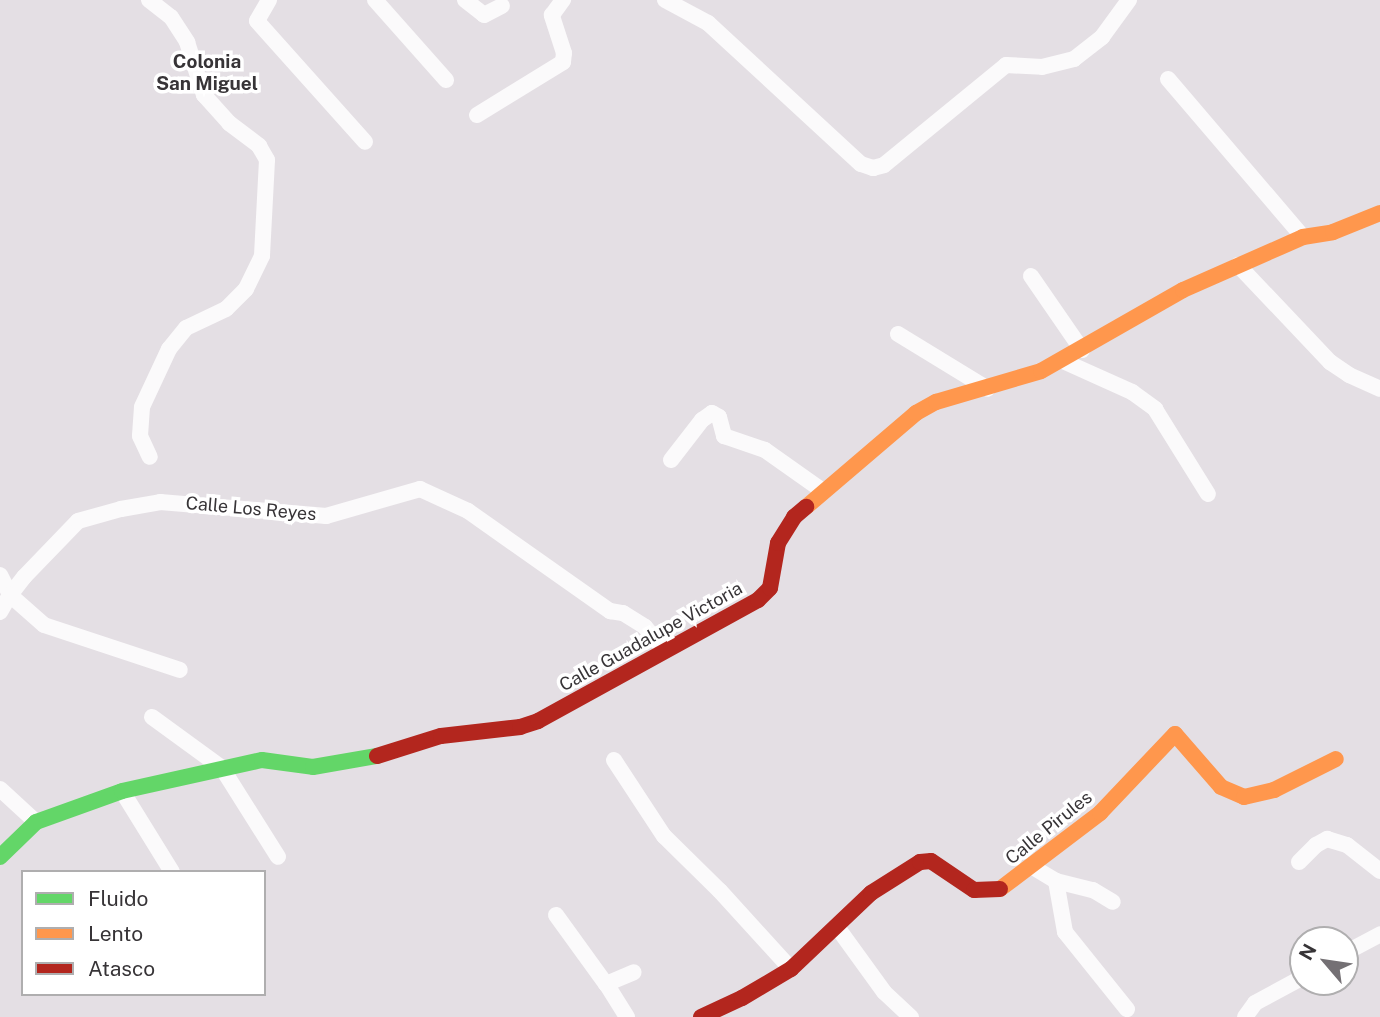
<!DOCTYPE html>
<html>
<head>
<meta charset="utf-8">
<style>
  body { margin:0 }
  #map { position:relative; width:1380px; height:1017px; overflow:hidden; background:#e4dfe4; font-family:"Public Sans",sans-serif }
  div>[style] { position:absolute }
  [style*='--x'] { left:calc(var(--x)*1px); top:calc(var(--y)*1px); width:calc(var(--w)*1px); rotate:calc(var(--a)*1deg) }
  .street>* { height:16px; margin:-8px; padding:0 8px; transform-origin:8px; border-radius:8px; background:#fbfafb }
  .fast>* { height:16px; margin:-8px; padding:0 8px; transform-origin:8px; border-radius:8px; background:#63d668 }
  .slow>* { height:16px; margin:-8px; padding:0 8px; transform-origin:8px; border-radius:8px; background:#ff974d }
  .jam>* { height:16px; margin:-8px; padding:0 8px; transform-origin:8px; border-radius:8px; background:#b3261e }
  span { translate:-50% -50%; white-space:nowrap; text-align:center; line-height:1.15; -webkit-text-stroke:7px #fff; paint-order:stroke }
  .street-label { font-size:18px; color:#373437 }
  .neighbourhood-label { font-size:19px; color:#373437; font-weight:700 }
  .legend { position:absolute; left:21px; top:870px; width:245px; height:126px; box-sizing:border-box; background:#fff; border:2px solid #afaeaf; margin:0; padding:9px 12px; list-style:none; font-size:21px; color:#373437 }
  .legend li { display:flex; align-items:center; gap:14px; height:35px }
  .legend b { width:35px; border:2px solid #afaeaf }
  .north { position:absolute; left:1289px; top:926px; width:70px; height:70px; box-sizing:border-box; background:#fff; border:2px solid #afaeaf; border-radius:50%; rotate:299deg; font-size:19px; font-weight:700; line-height:28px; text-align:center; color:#373437 }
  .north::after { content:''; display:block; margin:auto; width:24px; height:32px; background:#747074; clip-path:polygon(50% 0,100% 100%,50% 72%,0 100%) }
</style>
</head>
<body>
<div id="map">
  <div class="street">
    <div style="--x:149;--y:0;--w:28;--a:38"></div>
    <div style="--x:171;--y:17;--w:30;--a:57"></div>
    <div style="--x:187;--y:42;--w:56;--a:72.2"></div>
    <div style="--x:204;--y:95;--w:38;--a:48"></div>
    <div style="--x:229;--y:123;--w:38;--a:37"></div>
    <div style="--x:259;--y:146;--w:16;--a:60"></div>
    <div style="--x:267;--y:160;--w:96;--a:93"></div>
    <div style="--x:262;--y:256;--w:37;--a:116"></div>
    <div style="--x:246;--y:289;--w:28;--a:135"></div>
    <div style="--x:226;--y:309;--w:44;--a:154.6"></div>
    <div style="--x:186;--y:328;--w:27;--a:129"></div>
    <div style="--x:169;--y:349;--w:64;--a:115"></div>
    <div style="--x:142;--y:407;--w:29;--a:94"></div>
    <div style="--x:140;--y:436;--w:23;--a:65"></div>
    <div style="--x:269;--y:0;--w:24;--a:120"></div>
    <div style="--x:257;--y:21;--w:162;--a:48.2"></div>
    <div style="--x:375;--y:0;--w:107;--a:48.4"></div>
    <div style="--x:465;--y:0;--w:24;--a:38"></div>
    <div style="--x:484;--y:15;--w:20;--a:-27"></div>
    <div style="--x:665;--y:0;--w:49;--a:28.1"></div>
    <div style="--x:708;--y:23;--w:208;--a:42.7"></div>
    <div style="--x:861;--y:164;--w:13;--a:18"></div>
    <div style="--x:873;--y:168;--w:11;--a:-15"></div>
    <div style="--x:884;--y:165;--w:158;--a:-39.3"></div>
    <div style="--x:1006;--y:65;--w:36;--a:3"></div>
    <div style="--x:1042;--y:67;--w:33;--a:-14"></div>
    <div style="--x:1074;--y:59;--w:36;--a:-38"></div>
    <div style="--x:1102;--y:37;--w:46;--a:-53.9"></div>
    <div style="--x:1168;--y:79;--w:208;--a:49.5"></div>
    <div style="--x:477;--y:115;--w:101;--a:-31.6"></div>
    <div style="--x:563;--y:62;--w:9;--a:-84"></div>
    <div style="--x:564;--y:53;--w:40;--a:-108"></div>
    <div style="--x:552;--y:15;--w:19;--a:-54"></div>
    <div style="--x:1238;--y:265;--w:134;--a:46.5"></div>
    <div style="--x:1330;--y:362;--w:23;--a:34"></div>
    <div style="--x:1349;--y:375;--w:34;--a:24"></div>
    <div style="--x:1031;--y:276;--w:90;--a:55.4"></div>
    <div style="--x:898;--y:334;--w:105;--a:31.4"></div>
    <div style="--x:1063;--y:361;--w:76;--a:24.2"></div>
    <div style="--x:1132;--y:392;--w:29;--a:36"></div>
    <div style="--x:1155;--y:409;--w:100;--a:58.1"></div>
    <div style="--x:671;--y:460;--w:51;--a:-52.2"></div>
    <div style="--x:702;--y:420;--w:12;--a:-35"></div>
    <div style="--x:712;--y:413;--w:8;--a:30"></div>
    <div style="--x:719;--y:417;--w:20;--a:75"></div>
    <div style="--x:724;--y:436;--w:43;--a:18.9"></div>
    <div style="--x:765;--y:450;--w:71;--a:35.3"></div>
    <div style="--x:0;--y:575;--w:22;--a:63"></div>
    <div style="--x:10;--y:595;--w:23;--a:-52"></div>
    <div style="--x:24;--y:577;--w:78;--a:-46"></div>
    <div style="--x:78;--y:521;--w:45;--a:-15.6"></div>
    <div style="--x:121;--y:509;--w:40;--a:-10"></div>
    <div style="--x:160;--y:502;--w:167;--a:4.8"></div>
    <div style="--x:326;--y:516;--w:98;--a:-16"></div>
    <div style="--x:420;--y:489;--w:53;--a:24.6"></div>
    <div style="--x:468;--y:511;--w:174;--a:35.2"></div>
    <div style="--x:610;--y:611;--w:13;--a:9"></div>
    <div style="--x:623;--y:613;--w:26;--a:32"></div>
    <div style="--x:645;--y:627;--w:30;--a:50"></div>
    <div style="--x:0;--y:612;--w:20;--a:-60"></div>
    <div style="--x:10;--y:595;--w:45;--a:41.4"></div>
    <div style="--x:44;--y:625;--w:143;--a:18.3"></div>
    <div style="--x:152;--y:717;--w:87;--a:36.1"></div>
    <div style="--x:222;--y:768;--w:105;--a:57.8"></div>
    <div style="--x:614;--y:760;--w:91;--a:56.7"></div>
    <div style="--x:664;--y:836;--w:78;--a:44.5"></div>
    <div style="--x:720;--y:891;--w:105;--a:47.7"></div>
    <div style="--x:0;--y:789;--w:49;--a:42.5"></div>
    <div style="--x:122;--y:791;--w:95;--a:58.3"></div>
    <div style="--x:1299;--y:862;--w:24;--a:-45"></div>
    <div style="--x:1316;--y:845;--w:13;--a:-29"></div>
    <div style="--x:1327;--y:839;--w:21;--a:17"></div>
    <div style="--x:1347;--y:845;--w:42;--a:38.2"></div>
    <div style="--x:1031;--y:866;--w:29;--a:31"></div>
    <div style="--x:1056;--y:881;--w:52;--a:80"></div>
    <div style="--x:1065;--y:932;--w:99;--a:51.2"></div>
    <div style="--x:1056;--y:881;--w:38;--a:14"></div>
    <div style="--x:1093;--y:890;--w:23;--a:31"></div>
    <div style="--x:556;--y:915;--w:85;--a:54.1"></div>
    <div style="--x:837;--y:927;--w:80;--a:54.1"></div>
    <div style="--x:884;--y:992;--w:37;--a:43"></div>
    <div style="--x:1345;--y:953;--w:40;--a:-28"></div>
    <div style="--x:627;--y:1017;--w:39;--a:-122"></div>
    <div style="--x:606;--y:984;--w:30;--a:-23"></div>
    <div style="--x:1245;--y:1017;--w:17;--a:-54"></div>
    <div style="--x:1255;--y:1003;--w:55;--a:-28.4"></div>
  </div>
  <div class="fast">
    <div style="--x:0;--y:857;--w:50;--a:-44.2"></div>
    <div style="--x:36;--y:822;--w:91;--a:-19.8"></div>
    <div style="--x:122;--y:791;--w:143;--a:-12.5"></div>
    <div style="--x:262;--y:760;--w:51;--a:7.8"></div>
    <div style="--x:313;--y:767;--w:65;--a:-9.8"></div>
  </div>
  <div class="slow">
    <div style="--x:806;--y:507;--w:145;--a:-40.5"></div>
    <div style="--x:916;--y:413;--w:23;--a:-29"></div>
    <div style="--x:936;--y:402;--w:109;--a:-16.4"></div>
    <div style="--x:1041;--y:371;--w:163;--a:-29.7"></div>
    <div style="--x:1183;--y:290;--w:131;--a:-23.8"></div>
    <div style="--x:1303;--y:237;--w:30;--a:-9"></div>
    <div style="--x:1333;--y:232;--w:51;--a:-22"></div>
    <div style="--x:1000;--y:889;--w:126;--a:-37.2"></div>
    <div style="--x:1100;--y:813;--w:109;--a:-46.5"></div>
    <div style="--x:1175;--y:734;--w:70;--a:49"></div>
    <div style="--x:1221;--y:787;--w:25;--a:23"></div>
    <div style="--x:1244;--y:797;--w:31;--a:-13"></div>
    <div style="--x:1274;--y:790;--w:69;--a:-26.6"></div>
  </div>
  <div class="jam">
    <div style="--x:377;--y:756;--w:67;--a:-17.4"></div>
    <div style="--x:441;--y:736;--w:80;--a:-6.5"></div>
    <div style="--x:520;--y:727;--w:19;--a:-18"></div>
    <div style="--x:538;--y:721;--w:251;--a:-28.8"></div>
    <div style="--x:758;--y:600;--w:17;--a:-45"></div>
    <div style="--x:770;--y:588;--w:46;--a:-79.9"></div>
    <div style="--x:778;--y:543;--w:31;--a:-58"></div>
    <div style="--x:794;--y:517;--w:16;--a:-40"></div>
    <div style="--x:701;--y:1017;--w:45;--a:-24.9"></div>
    <div style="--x:742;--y:998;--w:57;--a:-30.6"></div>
    <div style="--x:791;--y:969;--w:110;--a:-43.5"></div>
    <div style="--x:871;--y:893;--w:58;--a:-32.3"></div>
    <div style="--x:920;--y:862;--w:11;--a:-5"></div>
    <div style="--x:931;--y:861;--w:52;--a:34"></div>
    <div style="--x:974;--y:890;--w:26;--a:-2"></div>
  </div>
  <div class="street-label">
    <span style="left:251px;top:509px;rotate:5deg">Calle Los Reyes</span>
    <span style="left:651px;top:637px;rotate:-29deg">Calle Guadalupe Victoria</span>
    <span style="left:1049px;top:828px;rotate:-39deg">Calle Pirules</span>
  </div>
  <div class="neighbourhood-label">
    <span style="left:207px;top:73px">Colonia<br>San Miguel</span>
  </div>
  <ul class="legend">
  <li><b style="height:9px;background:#63d668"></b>Fluido</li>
  <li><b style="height:9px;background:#ff974d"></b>Lento</li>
  <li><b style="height:9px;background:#b3261e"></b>Atasco</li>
  </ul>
  <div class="north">N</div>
</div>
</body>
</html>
